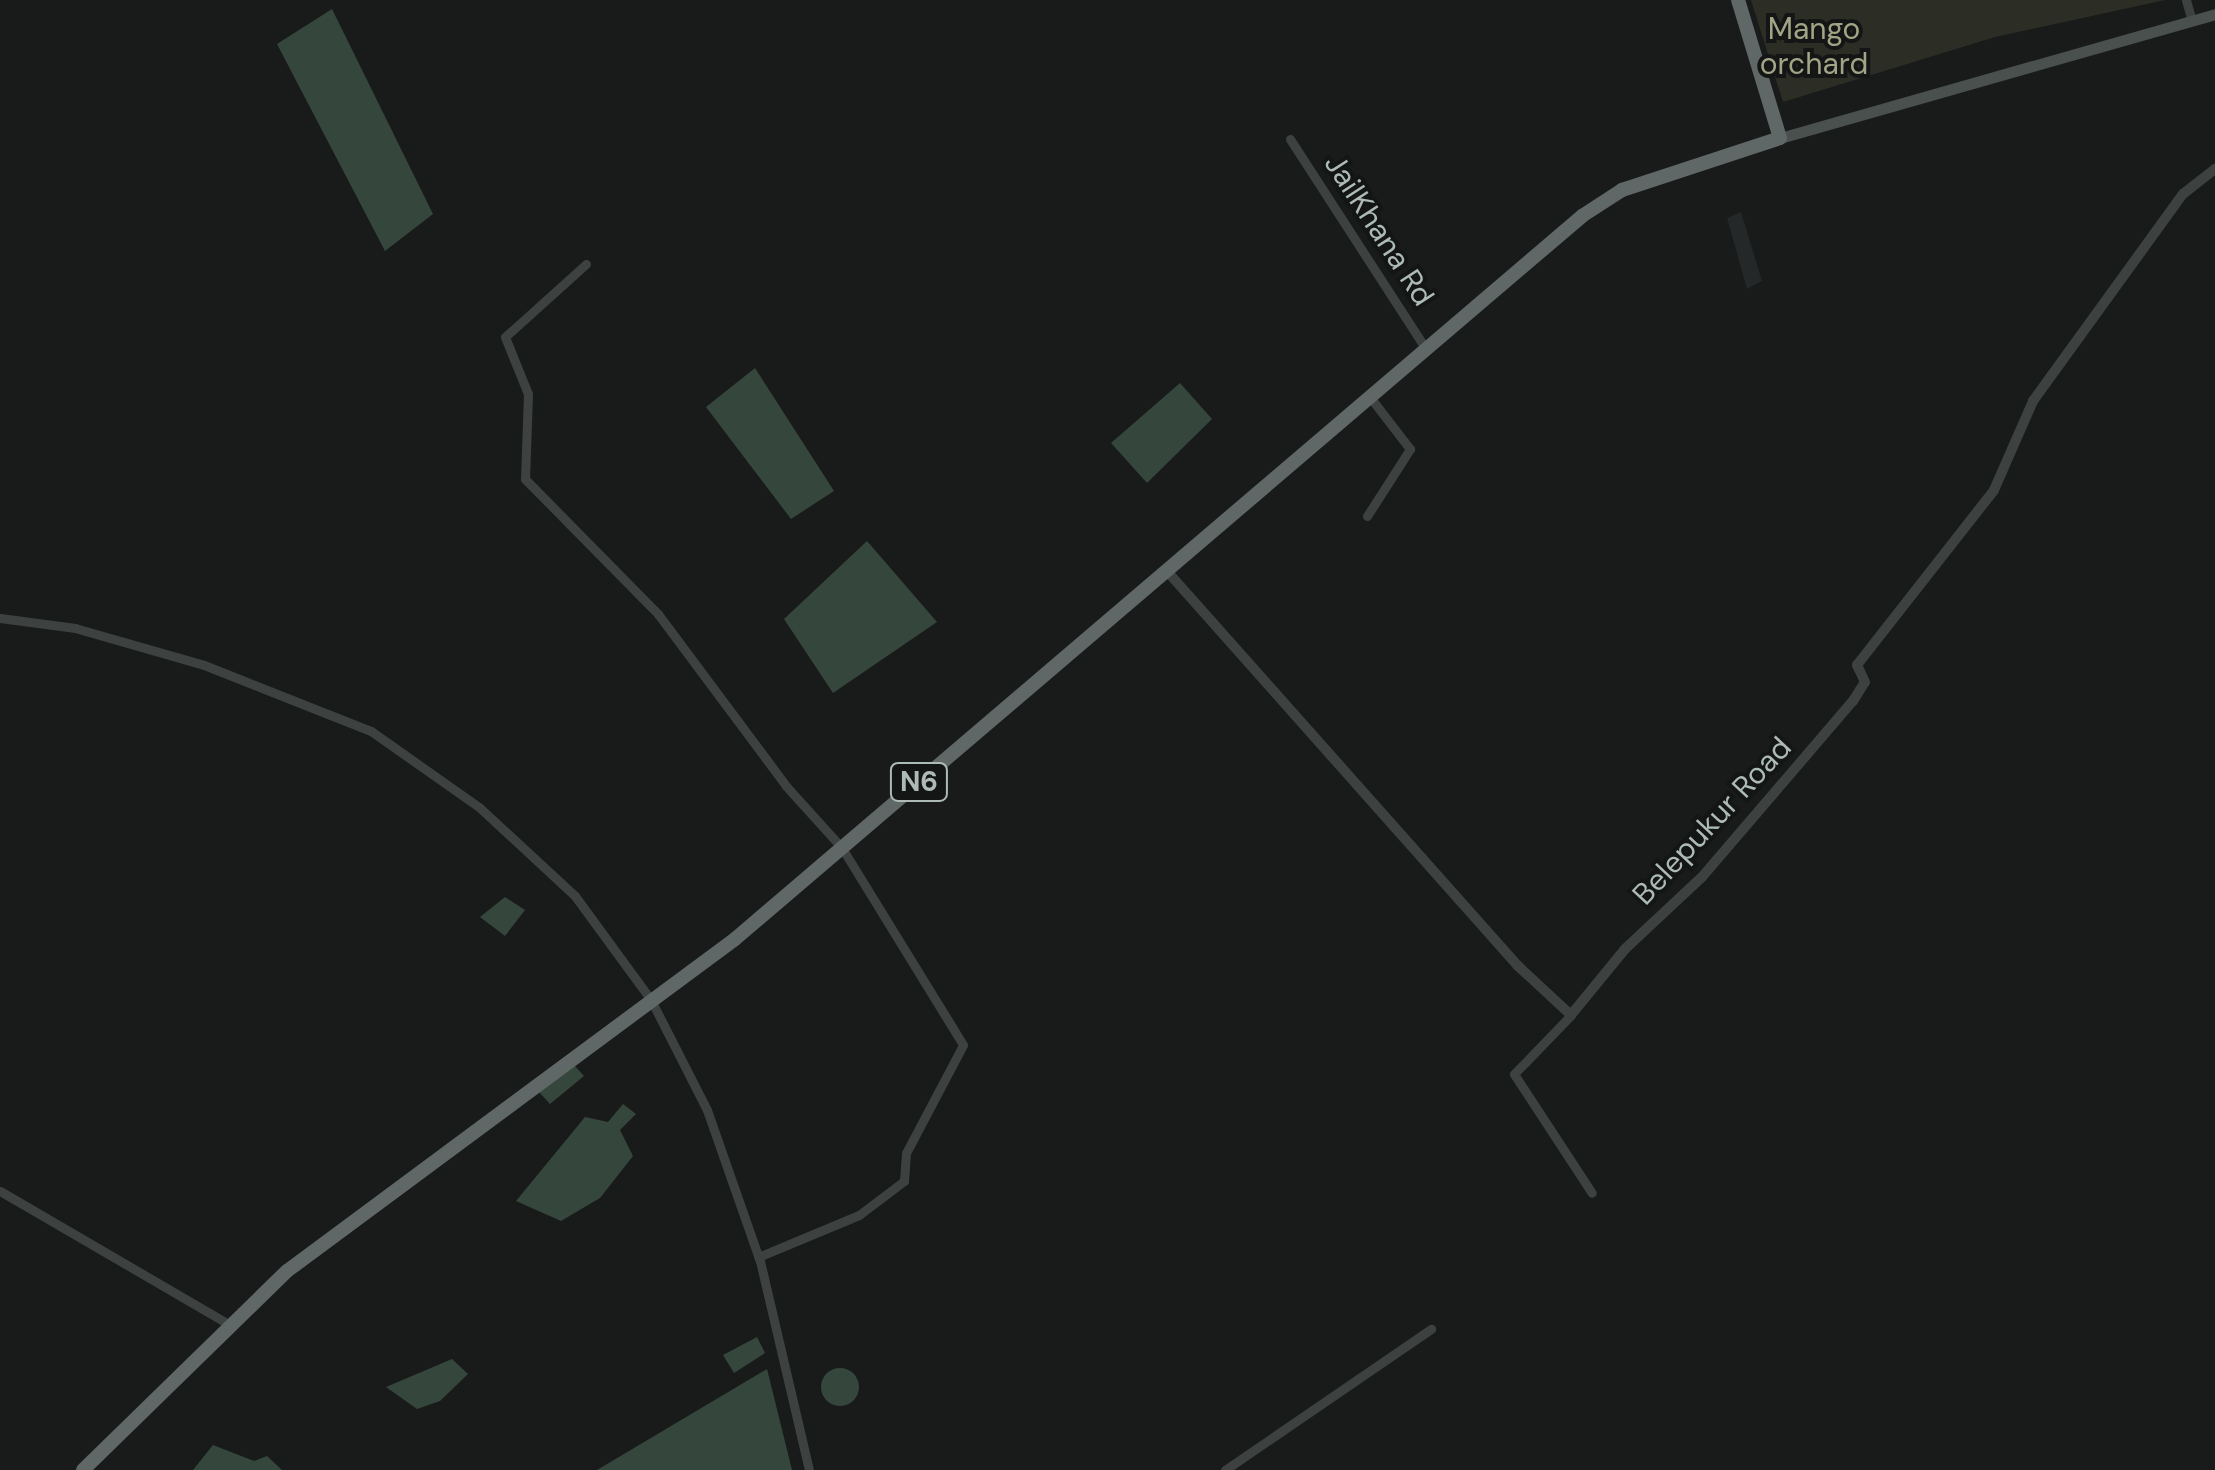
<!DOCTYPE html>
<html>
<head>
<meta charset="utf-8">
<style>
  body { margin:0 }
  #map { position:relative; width:2215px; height:1470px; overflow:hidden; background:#191b1b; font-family:"DM Sans",sans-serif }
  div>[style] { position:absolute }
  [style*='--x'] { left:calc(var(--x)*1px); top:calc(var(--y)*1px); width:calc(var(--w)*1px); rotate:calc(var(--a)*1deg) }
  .built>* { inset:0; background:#252828 }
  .green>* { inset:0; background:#2c2e26 }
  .water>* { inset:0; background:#35463d }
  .round { border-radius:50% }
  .minor>* { height:9px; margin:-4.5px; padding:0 4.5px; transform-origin:4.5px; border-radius:4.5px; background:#3d4241 }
  .tertiary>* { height:10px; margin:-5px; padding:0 5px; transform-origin:5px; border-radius:5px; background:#3d4241 }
  .secondary>* { height:11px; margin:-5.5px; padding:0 5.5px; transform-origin:5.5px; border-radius:5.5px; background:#49504e }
  .trunk>* { height:14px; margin:-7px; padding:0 7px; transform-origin:7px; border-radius:7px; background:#5f6866 }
  span { translate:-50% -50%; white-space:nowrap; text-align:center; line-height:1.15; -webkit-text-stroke:8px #141616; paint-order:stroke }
  .shield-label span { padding:2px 8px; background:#141616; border:2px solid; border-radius:8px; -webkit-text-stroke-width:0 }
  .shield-label { font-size:28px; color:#adbab6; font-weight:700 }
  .park-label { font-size:30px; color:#a2a485 }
  .street-label { font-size:30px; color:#adbab6 }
</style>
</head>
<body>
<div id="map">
  <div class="built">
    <div style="clip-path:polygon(1741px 212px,1762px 281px,1747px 289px,1727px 218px)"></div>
  </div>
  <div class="green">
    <div style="clip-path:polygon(1751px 0,2165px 0,1995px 37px,1783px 102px)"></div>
  </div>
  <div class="water">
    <div style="clip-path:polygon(332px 9px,433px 214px,385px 251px,277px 44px)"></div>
    <div style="clip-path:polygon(755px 368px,834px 491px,791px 519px,706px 407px)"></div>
    <div style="clip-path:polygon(1180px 383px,1212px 419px,1147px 483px,1111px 443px)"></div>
    <div style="clip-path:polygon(867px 541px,937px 622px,833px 693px,784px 619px)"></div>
    <div style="clip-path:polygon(505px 897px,525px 910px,505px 936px,480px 917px)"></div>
    <div style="clip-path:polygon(573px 1064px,584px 1076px,550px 1104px,539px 1092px)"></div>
    <div style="clip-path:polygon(623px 1104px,636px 1114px,620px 1130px,633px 1156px,600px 1198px,561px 1221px,516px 1201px,585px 1117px,608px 1122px)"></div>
    <div style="clip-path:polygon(757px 1337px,765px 1353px,734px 1373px,723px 1355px)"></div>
    <div style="clip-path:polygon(452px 1359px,468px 1374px,440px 1401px,417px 1409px,386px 1387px)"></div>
    <div class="round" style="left:821px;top:1368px;width:38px;height:38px"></div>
    <div style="clip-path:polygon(767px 1369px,792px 1470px,597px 1470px)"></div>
    <div style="clip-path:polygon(213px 1445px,254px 1461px,267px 1456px,282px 1470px,193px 1470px)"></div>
  </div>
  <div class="minor">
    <div style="--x:2186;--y:0;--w:22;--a:74"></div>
    <div style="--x:1290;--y:139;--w:249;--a:57.1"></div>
    <div style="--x:586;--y:264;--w:109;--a:138"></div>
    <div style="--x:505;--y:337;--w:61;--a:68"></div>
    <div style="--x:528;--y:394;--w:85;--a:92"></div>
    <div style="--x:525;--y:479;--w:190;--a:45.4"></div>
    <div style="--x:658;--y:614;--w:214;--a:53.3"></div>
    <div style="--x:786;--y:786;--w:84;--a:47.9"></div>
    <div style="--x:842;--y:848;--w:231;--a:58.4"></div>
    <div style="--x:963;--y:1045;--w:122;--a:117.8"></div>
    <div style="--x:906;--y:1153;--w:28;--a:94"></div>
    <div style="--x:904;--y:1181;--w:56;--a:142.9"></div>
    <div style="--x:859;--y:1215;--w:109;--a:157.4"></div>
    <div style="--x:1367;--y:516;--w:80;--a:-57.3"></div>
    <div style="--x:1410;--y:449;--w:66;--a:-127.6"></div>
    <div style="--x:0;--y:618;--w:76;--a:7.6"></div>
    <div style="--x:75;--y:628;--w:134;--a:16"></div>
    <div style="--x:204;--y:665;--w:180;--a:21.6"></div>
    <div style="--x:371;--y:731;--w:133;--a:35.2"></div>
    <div style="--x:480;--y:808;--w:129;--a:42.8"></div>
    <div style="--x:575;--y:896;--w:129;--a:53.8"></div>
    <div style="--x:651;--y:1000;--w:123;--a:63"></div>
    <div style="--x:707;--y:1110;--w:160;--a:70.7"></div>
    <div style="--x:760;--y:1261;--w:215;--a:76.8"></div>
    <div style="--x:1571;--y:1015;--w:82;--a:134"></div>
    <div style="--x:1514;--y:1074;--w:142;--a:56.8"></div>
    <div style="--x:0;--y:1191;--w:266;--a:30.2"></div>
    <div style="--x:1225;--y:1470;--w:250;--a:-34.4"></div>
  </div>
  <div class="tertiary">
    <div style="--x:1166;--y:570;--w:530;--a:48.37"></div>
    <div style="--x:1518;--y:966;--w:72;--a:42.8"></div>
    <div style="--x:1571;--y:1015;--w:85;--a:-50.7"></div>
    <div style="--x:1625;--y:949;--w:105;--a:-43.1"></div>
    <div style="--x:1702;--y:877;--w:232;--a:-49.4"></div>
    <div style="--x:1853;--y:701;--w:22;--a:-58"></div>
    <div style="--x:1865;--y:682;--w:19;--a:-115"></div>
    <div style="--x:1857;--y:665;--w:222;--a:-51.9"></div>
    <div style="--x:1994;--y:490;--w:97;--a:-66.3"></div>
    <div style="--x:2033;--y:401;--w:256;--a:-54.1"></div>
    <div style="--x:2183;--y:194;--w:41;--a:-38"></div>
  </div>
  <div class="secondary">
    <div style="--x:1780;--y:138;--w:452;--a:-15.9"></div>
  </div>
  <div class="trunk">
    <div style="--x:83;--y:1470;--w:285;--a:-44.3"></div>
    <div style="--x:287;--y:1271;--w:558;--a:-36.54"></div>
    <div style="--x:735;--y:939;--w:1114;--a:-40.48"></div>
    <div style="--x:1582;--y:216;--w:48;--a:-33"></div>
    <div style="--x:1622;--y:190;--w:166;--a:-18.2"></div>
    <div style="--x:1780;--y:138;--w:144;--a:-106.9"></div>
  </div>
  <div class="shield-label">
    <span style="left:919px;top:782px">N6</span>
  </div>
  <div class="park-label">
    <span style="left:1814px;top:46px">Mango<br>orchard</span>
  </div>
  <div class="street-label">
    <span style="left:1379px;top:230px;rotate:57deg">JailKhana Rd</span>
    <span style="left:1712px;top:821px;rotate:-47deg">Belepukur Road</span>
  </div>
</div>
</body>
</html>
